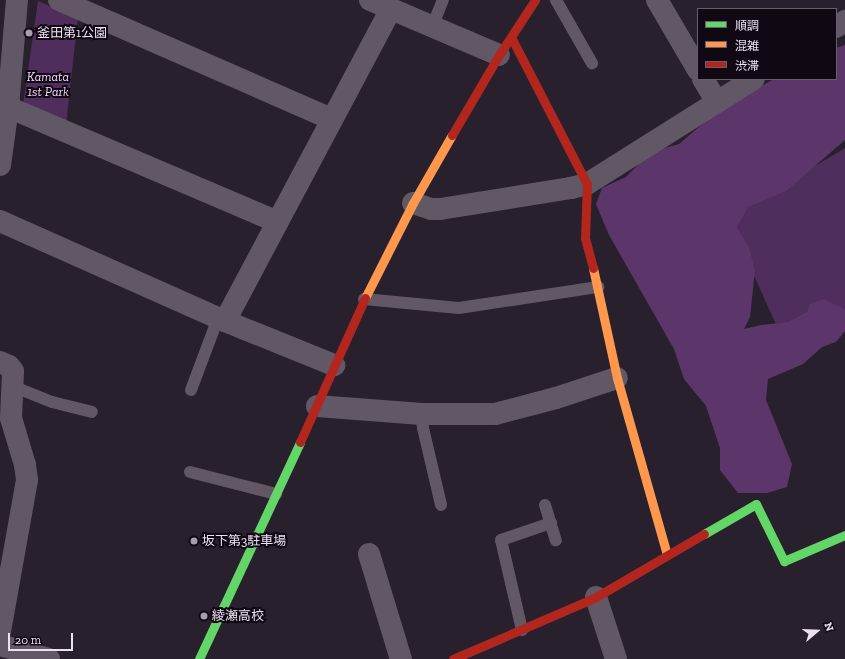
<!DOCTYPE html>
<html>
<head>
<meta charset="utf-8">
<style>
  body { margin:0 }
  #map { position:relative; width:845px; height:659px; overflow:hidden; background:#29202d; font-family:"Zilla Slab","Noto Sans JP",serif }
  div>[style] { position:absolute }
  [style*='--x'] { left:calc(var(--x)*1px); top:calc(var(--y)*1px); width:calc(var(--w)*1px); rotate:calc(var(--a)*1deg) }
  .green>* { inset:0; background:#4f2d5d }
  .forest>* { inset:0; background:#5c366b }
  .lane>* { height:12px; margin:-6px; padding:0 6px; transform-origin:6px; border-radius:6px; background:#615765 }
  .street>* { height:22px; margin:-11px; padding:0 11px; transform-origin:11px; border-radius:11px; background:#615765 }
  .fast>* { height:9px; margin:-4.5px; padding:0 4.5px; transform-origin:4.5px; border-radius:4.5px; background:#63d668 }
  .slow>* { height:9px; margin:-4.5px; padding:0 4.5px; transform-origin:4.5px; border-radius:4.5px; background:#ff974d }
  .jam>* { height:9px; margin:-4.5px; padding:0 4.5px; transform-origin:4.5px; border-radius:4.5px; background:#b3261e }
  .dots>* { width:11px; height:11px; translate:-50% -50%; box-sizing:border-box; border:2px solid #100913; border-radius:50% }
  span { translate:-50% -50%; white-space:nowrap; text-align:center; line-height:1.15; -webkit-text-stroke:4px #100913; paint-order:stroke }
  .poi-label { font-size:13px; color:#ece1f1 }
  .left { translate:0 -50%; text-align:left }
  .park-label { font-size:13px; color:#f1d8fc; font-style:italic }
  .legend { position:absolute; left:697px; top:8px; width:140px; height:72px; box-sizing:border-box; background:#100913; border:1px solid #685f6c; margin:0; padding:5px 7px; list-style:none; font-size:12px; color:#ece1f1 }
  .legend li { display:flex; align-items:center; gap:8px; height:20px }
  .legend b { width:20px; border:1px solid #685f6c }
  .north { position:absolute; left:797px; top:611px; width:40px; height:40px; -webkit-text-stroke:3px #100913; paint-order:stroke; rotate:71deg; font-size:11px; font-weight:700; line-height:16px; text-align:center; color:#ece1f1 }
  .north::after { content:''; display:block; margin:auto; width:14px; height:18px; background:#ece1f1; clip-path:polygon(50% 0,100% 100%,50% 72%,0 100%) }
  .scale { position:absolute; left:8px; top:633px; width:65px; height:18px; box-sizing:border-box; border:2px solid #ece1f1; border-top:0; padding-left:5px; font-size:12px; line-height:14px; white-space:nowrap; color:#ece1f1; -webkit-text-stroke:3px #100913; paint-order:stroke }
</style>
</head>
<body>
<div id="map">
  <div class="green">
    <div style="clip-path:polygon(38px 1px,78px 18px,66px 124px,23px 105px)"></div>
    <div style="clip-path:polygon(845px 148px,845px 317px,783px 340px,728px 218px)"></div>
  </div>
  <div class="forest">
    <div style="clip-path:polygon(845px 45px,845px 140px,786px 191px,748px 207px,737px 227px,749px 248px,755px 270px,750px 317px,744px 329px,761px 325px,788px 322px,807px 312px,810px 304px,823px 299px,845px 309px,845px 331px,836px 342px,822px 347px,803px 364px,768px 379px,766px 400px,792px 464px,787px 487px,767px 493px,738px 493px,720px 470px,720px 448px,706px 406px,684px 379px,674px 349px,609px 235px,596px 204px,602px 188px,626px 177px,651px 152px,679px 144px,718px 111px,774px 79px,836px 79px,836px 48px)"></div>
  </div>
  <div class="lane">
    <div style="--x:556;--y:0;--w:73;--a:60.3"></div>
    <div style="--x:432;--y:27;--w:29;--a:-68"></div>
    <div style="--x:364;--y:299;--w:95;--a:5.4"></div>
    <div style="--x:459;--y:308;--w:141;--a:-8.6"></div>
    <div style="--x:12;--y:386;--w:43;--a:21.8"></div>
    <div style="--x:52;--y:402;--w:41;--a:14"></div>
    <div style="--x:191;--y:390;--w:77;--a:-69.4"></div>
    <div style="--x:422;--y:414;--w:14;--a:86"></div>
    <div style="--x:423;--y:428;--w:79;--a:76.8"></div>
    <div style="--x:190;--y:472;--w:89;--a:14.3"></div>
    <div style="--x:545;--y:505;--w:37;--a:73"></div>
    <div style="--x:522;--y:630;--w:92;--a:-103.1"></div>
    <div style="--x:501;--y:540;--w:53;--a:-18.8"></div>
  </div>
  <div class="street">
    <div style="--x:59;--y:0;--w:298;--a:23.6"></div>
    <div style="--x:370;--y:0;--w:140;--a:23.1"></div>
    <div style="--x:657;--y:0;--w:81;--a:59.6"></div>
    <div style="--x:836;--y:27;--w:11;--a:-34"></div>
    <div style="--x:703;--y:79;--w:27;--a:59"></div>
    <div style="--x:8;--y:107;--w:293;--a:23.1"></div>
    <div style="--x:0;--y:165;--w:59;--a:-82.1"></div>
    <div style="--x:8;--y:107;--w:107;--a:-85.2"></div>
    <div style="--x:413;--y:203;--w:19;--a:18"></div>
    <div style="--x:431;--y:209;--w:9;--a:0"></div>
    <div style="--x:440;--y:209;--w:133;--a:-9.1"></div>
    <div style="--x:571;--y:188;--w:16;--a:-14"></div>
    <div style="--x:587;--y:184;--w:197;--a:-32.2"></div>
    <div style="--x:0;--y:221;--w:246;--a:24"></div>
    <div style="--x:225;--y:321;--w:118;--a:22"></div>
    <div style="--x:225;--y:321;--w:353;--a:-62"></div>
    <div style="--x:0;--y:362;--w:10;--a:24"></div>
    <div style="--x:9;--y:366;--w:6;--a:51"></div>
    <div style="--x:13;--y:371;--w:47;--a:92.4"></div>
    <div style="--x:11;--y:418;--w:49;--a:73.4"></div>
    <div style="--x:25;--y:465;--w:15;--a:82"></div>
    <div style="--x:27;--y:480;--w:154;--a:100.1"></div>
    <div style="--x:317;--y:406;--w:105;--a:4.4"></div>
    <div style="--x:422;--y:414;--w:73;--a:0"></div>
    <div style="--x:495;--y:414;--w:63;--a:-14.7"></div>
    <div style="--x:556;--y:398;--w:64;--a:-18.2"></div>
    <div style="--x:369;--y:554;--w:110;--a:73.1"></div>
    <div style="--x:596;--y:597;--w:65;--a:72.1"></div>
    <div style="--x:0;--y:645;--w:51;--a:15.9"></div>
  </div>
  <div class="fast">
    <div style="--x:704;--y:534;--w:60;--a:-30"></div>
    <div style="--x:756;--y:504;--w:64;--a:63.8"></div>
    <div style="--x:784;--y:561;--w:66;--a:-23.1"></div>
    <div style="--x:199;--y:659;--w:239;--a:-65"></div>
  </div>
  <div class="slow">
    <div style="--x:593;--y:268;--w:113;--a:77.7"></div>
    <div style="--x:617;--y:378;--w:184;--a:74.2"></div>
    <div style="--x:365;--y:298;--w:106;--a:-63.2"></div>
    <div style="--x:413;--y:203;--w:78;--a:-60.2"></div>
  </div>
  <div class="jam">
    <div style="--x:511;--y:37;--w:165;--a:62.7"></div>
    <div style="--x:587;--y:184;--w:54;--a:92.1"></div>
    <div style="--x:585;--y:238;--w:31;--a:75"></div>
    <div style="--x:452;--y:135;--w:93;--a:-59.6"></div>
    <div style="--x:499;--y:55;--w:66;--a:-56.8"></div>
    <div style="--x:300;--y:442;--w:158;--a:-65.7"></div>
    <div style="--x:453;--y:659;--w:156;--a:-23.4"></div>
    <div style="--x:596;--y:597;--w:125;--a:-30.3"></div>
  </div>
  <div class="dots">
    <div style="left:29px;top:33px;background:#a89dac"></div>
    <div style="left:194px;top:541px;background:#a89dac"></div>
    <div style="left:204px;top:616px;background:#a89dac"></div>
  </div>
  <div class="poi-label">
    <span class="left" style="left:37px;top:33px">釜田第1公園</span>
    <span class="left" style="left:202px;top:541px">坂下第3駐車場</span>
    <span class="left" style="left:212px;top:616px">綾瀬高校</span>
  </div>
  <div class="park-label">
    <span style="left:48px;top:85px">Kamata<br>1st Park</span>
  </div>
  <ul class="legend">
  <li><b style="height:5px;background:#63d668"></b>順調</li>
  <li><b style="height:5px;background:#ff974d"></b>混雑</li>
  <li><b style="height:5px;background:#b3261e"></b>渋滞</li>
  </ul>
  <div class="north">N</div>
  <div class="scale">20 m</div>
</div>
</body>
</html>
